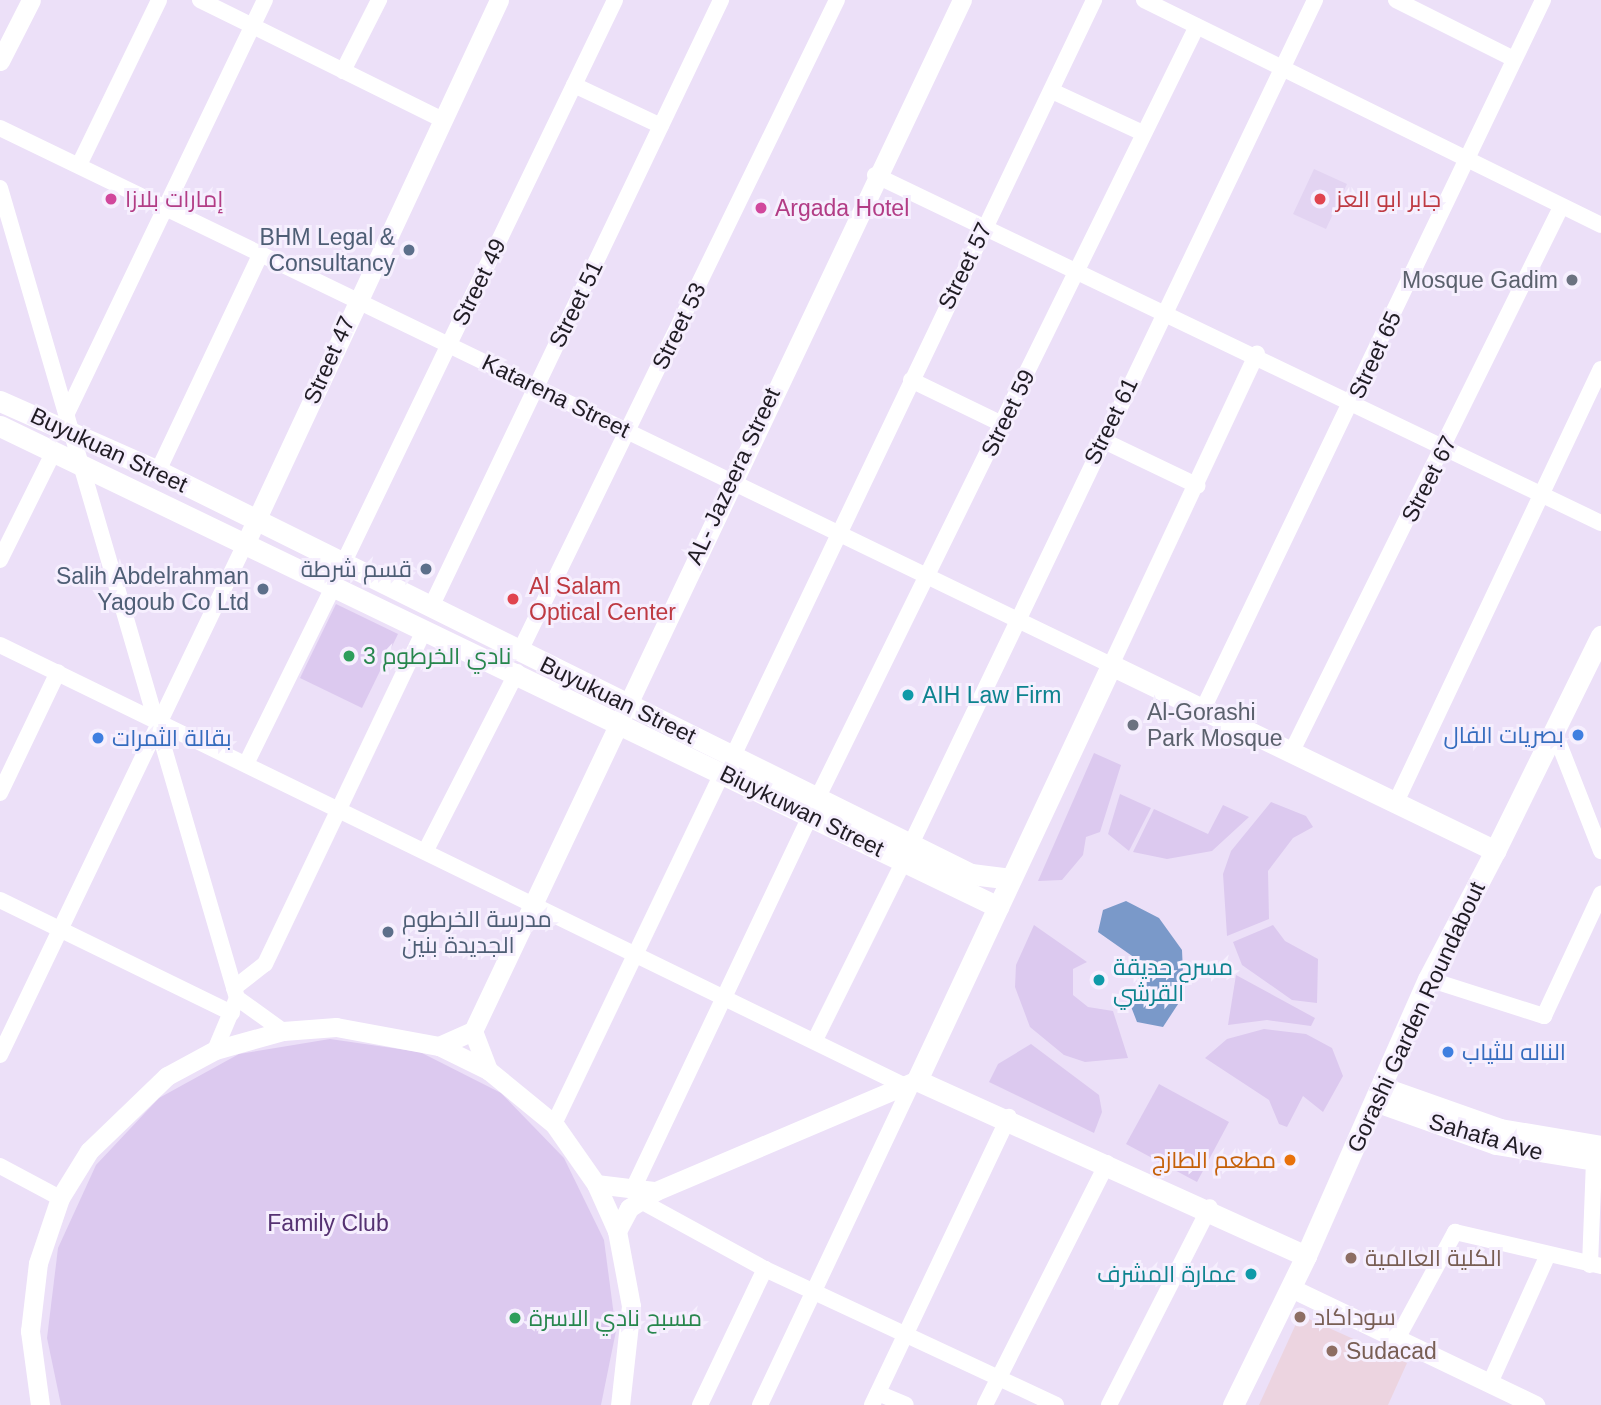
<!DOCTYPE html>
<html>
<head>
<meta charset="utf-8">
<style>
  body { margin:0 }
  #map { position:relative; width:1601px; height:1405px; overflow:hidden; background:#ece0f8; font-family:Arial,Cairo,sans-serif }
  div>[style] { position:absolute }
  [style*='--x'] { left:calc(var(--x)*1px); top:calc(var(--y)*1px); width:calc(var(--w)*1px); rotate:calc(var(--a)*1deg) }
  .built>* { inset:0; background:#e3d4f2 }
  .education>* { inset:0; background:#ecd4e0 }
  .green>* { inset:0; background:#dcc9ef }
  .water>* { inset:0; background:#7a99c9 }
  .minor>* { height:16px; margin:-8px; padding:0 8px; transform-origin:8px; border-radius:8px; background:#fff }
  .tertiary>* { height:19px; margin:-9.5px; padding:0 9.5px; transform-origin:9.5px; border-radius:9.5px; background:#fff }
  .secondary>* { height:21px; margin:-10.5px; padding:0 10.5px; transform-origin:10.5px; border-radius:10.5px; background:#fff }
  .dots>* { width:19px; height:19px; translate:-50% -50%; box-sizing:border-box; border:4px solid #f6effe; border-radius:50% }
  span { translate:-50% -50%; white-space:nowrap; text-align:center; line-height:1.15; -webkit-text-stroke:6px #f6effe; paint-order:stroke }
  .hotel-label { font-size:23px; color:#b23c85 }
  .left { translate:0 -50%; text-align:left }
  .health-label { font-size:23px; color:#be3a42 }
  .service-label { font-size:23px; color:#4e5e75 }
  .right { translate:-100% -50%; text-align:right }
  .street-label { font-size:23px; color:#201c24 }
  .worship-label { font-size:23px; color:#5b616d }
  .leisure-label { font-size:23px; color:#27864d }
  .culture-label { font-size:23px; color:#0d838f }
  .shop-label { font-size:23px; color:#366cbe }
  .food-label { font-size:23px; color:#c56008 }
  .park-label { font-size:23px; color:#553272 }
  .education-label { font-size:23px; color:#785e54 }
</style>
</head>
<body>
<div id="map">
  <div class="built">
    <div style="clip-path:polygon(1314px 169px,1347px 184px,1326px 229px,1293px 214px)"></div>
  </div>
  <div class="education">
    <div style="clip-path:polygon(1300px 1315px,1407px 1363px,1388px 1405px,1259px 1405px)"></div>
  </div>
  <div class="green">
    <div style="clip-path:polygon(336px 604px,398px 634px,362px 708px,300px 678px)"></div>
    <div style="clip-path:polygon(1094px 753px,1121px 765px,1100px 832px,1086px 837px,1083px 855px,1062px 880px,1038px 881px)"></div>
    <div style="clip-path:polygon(1120px 794px,1151px 808px,1129px 851px,1108px 834px)"></div>
    <div style="clip-path:polygon(1271px 802px,1306px 816px,1313px 827px,1293px 838px,1268px 871px,1269px 919px,1227px 936px,1223px 874px,1231px 851px)"></div>
    <div style="clip-path:polygon(1223px 805px,1249px 817px,1212px 851px,1167px 859px,1133px 852px,1154px 809px,1208px 834px)"></div>
    <div style="clip-path:polygon(1034px 925px,1087px 962px,1073px 969px,1073px 995px,1088px 1007px,1113px 1011px,1128px 1058px,1085px 1062px,1064px 1055px,1030px 1027px,1015px 987px,1016px 965px)"></div>
    <div style="clip-path:polygon(1273px 925px,1285px 941px,1318px 959px,1317px 1003px,1292px 1000px,1242px 965px,1233px 942px)"></div>
    <div style="clip-path:polygon(1236px 975px,1315px 1018px,1311px 1026px,1267px 1020px,1228px 1025px)"></div>
    <div style="clip-path:polygon(1264px 1029px,1306px 1034px,1332px 1048px,1343px 1076px,1323px 1112px,1303px 1096px,1287px 1127px,1279px 1124px,1269px 1100px,1205px 1058px,1227px 1039px)"></div>
    <div style="clip-path:polygon(330px 1039px,420px 1052px,501px 1093px,564px 1158px,604px 1240px,616px 1331px,601px 1405px,61px 1405px,47px 1338px,58px 1248px,96px 1165px,159px 1098px,239px 1054px)"></div>
    <div style="clip-path:polygon(1031px 1044px,1099px 1095px,1102px 1112px,1094px 1133px,989px 1082px,998px 1064px)"></div>
    <div style="clip-path:polygon(1159px 1084px,1229px 1122px,1197px 1182px,1126px 1144px)"></div>
  </div>
  <div class="water">
    <div style="clip-path:polygon(1126px 901px,1159px 918px,1182px 950px,1184px 995px,1163px 1027px,1137px 1022px,1130px 1004px,1143px 981px,1135px 958px,1098px 932px,1103px 910px)"></div>
  </div>
  <div class="minor">
    <div style="--x:200;--y:0;--w:269;--a:26.3"></div>
    <div style="--x:1144;--y:0;--w:509;--a:26.21"></div>
    <div style="--x:1396;--y:0;--w:132;--a:26.6"></div>
    <div style="--x:343;--y:71;--w:80;--a:-63.1"></div>
    <div style="--x:574;--y:85;--w:96;--a:25.2"></div>
    <div style="--x:1052;--y:91;--w:100;--a:24.8"></div>
    <div style="--x:0;--y:128;--w:1234;--a:25.8"></div>
    <div style="--x:1111;--y:665;--w:344;--a:-64.9"></div>
    <div style="--x:79;--y:165;--w:183;--a:-64.1"></div>
    <div style="--x:875;--y:175;--w:805;--a:25.61"></div>
    <div style="--x:0;--y:188;--w:844;--a:73.69"></div>
    <div style="--x:237;--y:998;--w:56;--a:112.9"></div>
    <div style="--x:911;--y:380;--w:101;--a:25.8"></div>
    <div style="--x:67;--y:413;--w:458;--a:-64.4"></div>
    <div style="--x:1102;--y:440;--w:106;--a:25.6"></div>
    <div style="--x:158;--y:471;--w:241;--a:-64.7"></div>
    <div style="--x:0;--y:560;--w:122;--a:-63.6"></div>
    <div style="--x:343;--y:564;--w:626;--a:-64.25"></div>
    <div style="--x:431;--y:607;--w:673;--a:-64.46"></div>
    <div style="--x:0;--y:645;--w:1004;--a:25.98"></div>
    <div style="--x:520;--y:651;--w:724;--a:-64.04"></div>
    <div style="--x:1204;--y:707;--w:784;--a:-64.38"></div>
    <div style="--x:1554;--y:731;--w:129;--a:68.6"></div>
    <div style="--x:1293;--y:749;--w:605;--a:-63.69"></div>
    <div style="--x:733;--y:756;--w:838;--a:-64.47"></div>
    <div style="--x:247;--y:762;--w:199;--a:-63.8"></div>
    <div style="--x:0;--y:793;--w:134;--a:-64.4"></div>
    <div style="--x:817;--y:799;--w:861;--a:-63.82"></div>
    <div style="--x:1396;--y:802;--w:479;--a:-64.7"></div>
    <div style="--x:911;--y:844;--w:936;--a:-64.42"></div>
    <div style="--x:426;--y:850;--w:200;--a:-62.9"></div>
    <div style="--x:0;--y:900;--w:258;--a:26"></div>
    <div style="--x:1428;--y:979;--w:122;--a:17.7"></div>
    <div style="--x:1544;--y:1016;--w:135;--a:-65"></div>
    <div style="--x:234;--y:988;--w:39;--a:-38"></div>
    <div style="--x:265;--y:964;--w:371;--a:-64.5"></div>
    <div style="--x:237;--y:998;--w:57;--a:35.7"></div>
    <div style="--x:815;--y:1040;--w:200;--a:-63.6"></div>
    <div style="--x:0;--y:1055;--w:569;--a:-64.38"></div>
    <div style="--x:554;--y:1124;--w:389;--a:-64.4"></div>
    <div style="--x:0;--y:1166;--w:68;--a:28.1"></div>
    <div style="--x:633;--y:1189;--w:415;--a:-64.6"></div>
    <div style="--x:639;--y:1200;--w:144;--a:28.7"></div>
    <div style="--x:765;--y:1269;--w:321;--a:25"></div>
    <div style="--x:1590;--y:1265;--w:104;--a:-87.8"></div>
    <div style="--x:1397;--y:1339;--w:122;--a:-61.5"></div>
    <div style="--x:1455;--y:1232;--w:150;--a:13.1"></div>
    <div style="--x:1490;--y:1383;--w:138;--a:-65.7"></div>
    <div style="--x:878;--y:1393;--w:30;--a:23"></div>
    <div style="--x:700;--y:1405;--w:151;--a:-64.5"></div>
    <div style="--x:760;--y:1405;--w:357;--a:-64.7"></div>
    <div style="--x:872;--y:1405;--w:319;--a:-64.6"></div>
    <div style="--x:985;--y:1405;--w:271;--a:-63.2"></div>
    <div style="--x:1109;--y:1405;--w:222;--a:-63"></div>
  </div>
  <div class="tertiary">
    <div style="--x:0;--y:61;--w:68;--a:-63.1"></div>
    <div style="--x:246;--y:542;--w:598;--a:-64.98"></div>
    <div style="--x:473;--y:1031;--w:42;--a:69"></div>
    <div style="--x:439;--y:1046;--w:37;--a:-24"></div>
    <div style="--x:473;--y:1031;--w:1141;--a:-64.63"></div>
    <div style="--x:596;--y:1184;--w:58;--a:6.9"></div>
    <div style="--x:617;--y:1231;--w:26;--a:-62"></div>
    <div style="--x:629;--y:1208;--w:32;--a:-32"></div>
    <div style="--x:656;--y:1191;--w:284;--a:-23"></div>
    <div style="--x:1291;--y:1288;--w:271;--a:25.6"></div>
    <div style="--x:40;--y:1405;--w:75;--a:-97.7"></div>
    <div style="--x:30;--y:1331;--w:68;--a:-83.3"></div>
    <div style="--x:38;--y:1263;--w:69;--a:-71.3"></div>
    <div style="--x:60;--y:1198;--w:55;--a:-58.3"></div>
    <div style="--x:89;--y:1151;--w:108;--a:-43.9"></div>
    <div style="--x:167;--y:1076;--w:55;--a:-28.4"></div>
    <div style="--x:215;--y:1050;--w:71;--a:-15.6"></div>
    <div style="--x:283;--y:1031;--w:53;--a:-4.3"></div>
    <div style="--x:336;--y:1027;--w:105;--a:10.5"></div>
    <div style="--x:439;--y:1046;--w:55;--a:26.1"></div>
    <div style="--x:488;--y:1070;--w:85;--a:39.3"></div>
    <div style="--x:554;--y:1124;--w:73;--a:55"></div>
    <div style="--x:596;--y:1184;--w:51;--a:65.9"></div>
    <div style="--x:617;--y:1231;--w:76;--a:79.4"></div>
    <div style="--x:631;--y:1306;--w:100;--a:96.3"></div>
  </div>
  <div class="secondary">
    <div style="--x:0;--y:401;--w:173;--a:23.9"></div>
    <div style="--x:158;--y:471;--w:907;--a:26.37"></div>
    <div style="--x:971;--y:874;--w:40;--a:7.1"></div>
    <div style="--x:0;--y:426;--w:1108;--a:25.73"></div>
    <div style="--x:1111;--y:665;--w:427;--a:25.8"></div>
    <div style="--x:1495;--y:851;--w:144;--a:117.6"></div>
    <div style="--x:1428;--y:979;--w:303;--a:113.8"></div>
    <div style="--x:1306;--y:1256;--w:427;--a:-155.7"></div>
    <div style="--x:917;--y:1080;--w:458;--a:-64.9"></div>
    <div style="--x:1495;--y:851;--w:240;--a:-63.8"></div>
    <div style="--x:1381;--y:1087;--w:126;--a:19.4"></div>
    <div style="--x:1500;--y:1129;--w:102;--a:9.6"></div>
    <div style="--x:1375;--y:1101;--w:128;--a:19.6"></div>
    <div style="--x:1496;--y:1144;--w:106;--a:9.2"></div>
    <div style="--x:1233;--y:1405;--w:166;--a:-63.9"></div>
  </div>
  <div class="dots">
    <div style="left:111px;top:199px;background:#d1479c"></div>
    <div style="left:1320px;top:199px;background:#e0444e"></div>
    <div style="left:761px;top:208px;background:#d1479c"></div>
    <div style="left:409px;top:250px;background:#5c6f8a"></div>
    <div style="left:1572px;top:280px;background:#6b7280"></div>
    <div style="left:426px;top:569px;background:#5c6f8a"></div>
    <div style="left:263px;top:589px;background:#5c6f8a"></div>
    <div style="left:513px;top:599px;background:#e0444e"></div>
    <div style="left:349px;top:656px;background:#2e9e5b"></div>
    <div style="left:908px;top:695px;background:#0f9aa8"></div>
    <div style="left:1133px;top:725px;background:#6b7280"></div>
    <div style="left:1578px;top:735px;background:#3f7fe0"></div>
    <div style="left:98px;top:738px;background:#3f7fe0"></div>
    <div style="left:388px;top:932px;background:#5c6f8a"></div>
    <div style="left:1099px;top:980px;background:#0f9aa8"></div>
    <div style="left:1448px;top:1052px;background:#3f7fe0"></div>
    <div style="left:1290px;top:1160px;background:#e8710a"></div>
    <div style="left:1351px;top:1258px;background:#8d6e63"></div>
    <div style="left:1251px;top:1274px;background:#0f9aa8"></div>
    <div style="left:1300px;top:1317px;background:#8d6e63"></div>
    <div style="left:515px;top:1318px;background:#2e9e5b"></div>
    <div style="left:1332px;top:1351px;background:#8d6e63"></div>
  </div>
  <div class="hotel-label">
    <span class="left" style="left:125px;top:199px">إمارات بلازا</span>
    <span class="left" style="left:775px;top:208px">Argada Hotel</span>
  </div>
  <div class="health-label">
    <span class="left" style="left:1336px;top:199px">جابر ابو العز</span>
    <span class="left" style="left:529px;top:599px">Al Salam<br>Optical Center</span>
  </div>
  <div class="service-label">
    <span class="right" style="left:395px;top:250px">BHM Legal &amp;<br>Consultancy</span>
    <span class="right" style="left:412px;top:569px">قسم شرطة</span>
    <span class="right" style="left:249px;top:589px">Salih Abdelrahman<br>Yagoub Co Ltd</span>
    <span class="left" style="left:402px;top:932px">مدرسة الخرطوم<br>الجديدة بنين</span>
  </div>
  <div class="street-label">
    <span style="left:965px;top:266px;rotate:-64deg">Street 57</span>
    <span style="left:479px;top:282px;rotate:-64deg">Street 49</span>
    <span style="left:576px;top:304px;rotate:-64deg">Street 51</span>
    <span style="left:679px;top:326px;rotate:-64deg">Street 53</span>
    <span style="left:1375px;top:355px;rotate:-65deg">Street 65</span>
    <span style="left:329px;top:360px;rotate:-66deg">Street 47</span>
    <span style="left:556px;top:396px;rotate:26deg">Katarena Street</span>
    <span style="left:1008px;top:413px;rotate:-64deg">Street 59</span>
    <span style="left:1111px;top:421px;rotate:-64deg">Street 61</span>
    <span style="left:109px;top:450px;rotate:25deg">Buyukuan Street</span>
    <span style="left:733px;top:476px;rotate:-65deg">AL- Jazeera Street</span>
    <span style="left:1429px;top:479px;rotate:-63deg">Street 67</span>
    <span style="left:618px;top:700px;rotate:26deg">Buyukuan Street</span>
    <span style="left:802px;top:811px;rotate:26deg">Biuykuwan Street</span>
    <span style="left:1416px;top:1017px;rotate:-65deg">Gorashi Garden Roundabout</span>
    <span style="left:1486px;top:1137px;rotate:16deg">Sahafa Ave</span>
  </div>
  <div class="worship-label">
    <span class="right" style="left:1558px;top:280px">Mosque Gadim</span>
    <span class="left" style="left:1147px;top:725px">Al-Gorashi<br>Park Mosque</span>
  </div>
  <div class="leisure-label">
    <span class="left" style="left:363px;top:656px">نادي الخرطوم 3</span>
    <span class="left" style="left:529px;top:1318px">مسبح نادي الاسرة</span>
  </div>
  <div class="culture-label">
    <span class="left" style="left:922px;top:695px">AIH Law Firm</span>
    <span class="left" style="left:1113px;top:980px">مسرح حديقة<br>القرشي</span>
    <span class="right" style="left:1237px;top:1274px">عمارة المشرف</span>
  </div>
  <div class="shop-label">
    <span class="right" style="left:1564px;top:735px">بصريات الفال</span>
    <span class="left" style="left:112px;top:738px">بقالة الثمرات</span>
    <span class="left" style="left:1462px;top:1052px">الناله للثياب</span>
  </div>
  <div class="food-label">
    <span class="right" style="left:1276px;top:1160px">مطعم الطازج</span>
  </div>
  <div class="park-label">
    <span style="left:328px;top:1223px">Family Club</span>
  </div>
  <div class="education-label">
    <span class="left" style="left:1365px;top:1258px">الكلية العالمية</span>
    <span class="left" style="left:1314px;top:1317px">سوداكاد</span>
    <span class="left" style="left:1346px;top:1351px">Sudacad</span>
  </div>
</div>
</body>
</html>
